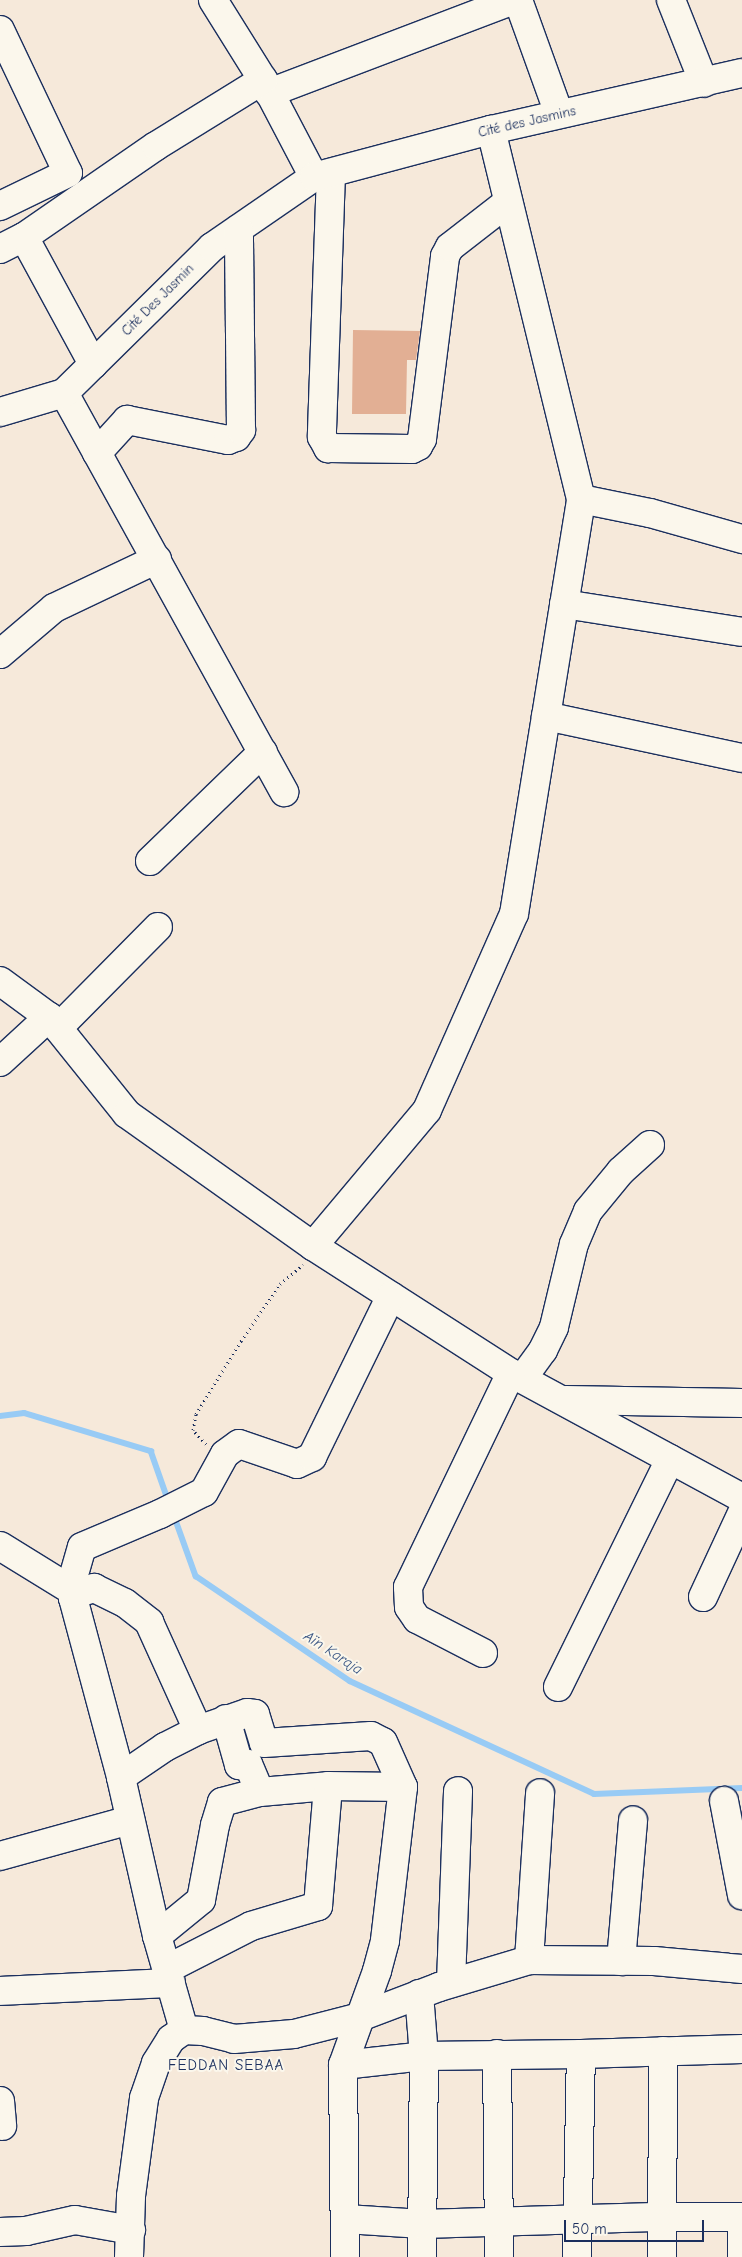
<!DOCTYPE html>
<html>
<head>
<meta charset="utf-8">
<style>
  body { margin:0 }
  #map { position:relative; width:742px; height:2257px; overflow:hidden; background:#f6e9da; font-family:"Comic Neue",sans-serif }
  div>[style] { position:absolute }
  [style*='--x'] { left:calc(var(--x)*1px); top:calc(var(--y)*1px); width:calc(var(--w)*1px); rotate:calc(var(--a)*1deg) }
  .stream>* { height:5.5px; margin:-2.75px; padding:0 2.75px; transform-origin:2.75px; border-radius:2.75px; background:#98cbf5 }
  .building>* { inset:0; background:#e2af94 }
  .path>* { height:3px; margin-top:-1.5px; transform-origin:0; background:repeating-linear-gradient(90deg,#1b2f5e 0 1px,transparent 0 5px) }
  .roads { filter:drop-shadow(1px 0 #1b2f5e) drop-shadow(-1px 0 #1b2f5e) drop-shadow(0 1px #1b2f5e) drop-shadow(0 -1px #1b2f5e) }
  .minor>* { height:28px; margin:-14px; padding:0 14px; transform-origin:14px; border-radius:14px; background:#fbf7ec }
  span { translate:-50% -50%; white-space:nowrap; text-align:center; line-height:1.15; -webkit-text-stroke:4px #fbf7ec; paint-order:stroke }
  .street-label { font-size:14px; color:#1b2f5e }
  .water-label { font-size:15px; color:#3a5684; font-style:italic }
  .neighbourhood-label { font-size:15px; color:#1b2f5e; letter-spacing:1px }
  .scale { position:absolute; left:564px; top:2220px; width:140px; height:22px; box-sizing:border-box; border:2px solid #1b2f5e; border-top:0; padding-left:6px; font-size:15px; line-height:18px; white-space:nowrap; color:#1b2f5e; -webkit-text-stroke:4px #fbf7ec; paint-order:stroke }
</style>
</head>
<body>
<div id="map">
  <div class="stream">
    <div style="--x:0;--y:1416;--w:24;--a:-7"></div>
    <div style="--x:24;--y:1413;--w:133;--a:16.7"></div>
    <div style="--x:151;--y:1451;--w:54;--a:70.6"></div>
    <div style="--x:174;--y:1515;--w:65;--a:70.2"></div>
    <div style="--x:196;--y:1576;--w:186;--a:34.3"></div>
    <div style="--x:350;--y:1681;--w:269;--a:24.8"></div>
    <div style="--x:594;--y:1794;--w:148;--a:-2.3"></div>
  </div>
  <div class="building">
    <div style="clip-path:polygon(353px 330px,420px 331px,416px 360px,407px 360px,406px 414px,352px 414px)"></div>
  </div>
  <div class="path">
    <div style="--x:206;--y:1444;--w:19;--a:-133"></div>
    <div style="--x:193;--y:1430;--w:16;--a:-79"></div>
    <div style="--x:196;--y:1414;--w:86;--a:-58.3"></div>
    <div style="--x:241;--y:1341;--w:69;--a:-55.6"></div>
    <div style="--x:280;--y:1284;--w:30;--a:-40"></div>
  </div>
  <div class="roads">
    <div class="minor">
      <div style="--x:213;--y:0;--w:94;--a:58"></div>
      <div style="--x:263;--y:80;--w:110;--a:62.3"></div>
      <div style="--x:518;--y:0;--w:121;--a:70.2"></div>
      <div style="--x:671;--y:0;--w:89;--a:68.3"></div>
      <div style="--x:0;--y:30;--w:158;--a:64.6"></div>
      <div style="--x:68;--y:173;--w:76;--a:154.1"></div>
      <div style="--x:269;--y:93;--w:262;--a:-20.8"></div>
      <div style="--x:331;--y:173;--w:264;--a:92"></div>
      <div style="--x:322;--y:437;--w:13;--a:61"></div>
      <div style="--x:328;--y:448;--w:84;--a:0.7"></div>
      <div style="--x:412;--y:449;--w:7;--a:-27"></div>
      <div style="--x:418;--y:446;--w:8;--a:-60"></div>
      <div style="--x:422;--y:439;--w:184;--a:-82.8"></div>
      <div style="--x:445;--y:256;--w:10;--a:-61"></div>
      <div style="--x:450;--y:247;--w:73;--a:-37.8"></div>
      <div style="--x:24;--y:237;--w:145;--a:61.5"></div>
      <div style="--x:0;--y:249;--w:27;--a:-27"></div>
      <div style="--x:24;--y:237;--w:160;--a:-34.6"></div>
      <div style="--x:156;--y:146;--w:126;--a:-31.7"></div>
      <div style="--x:64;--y:393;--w:456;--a:61.1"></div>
      <div style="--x:0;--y:412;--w:67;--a:-16.5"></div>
      <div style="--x:64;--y:393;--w:208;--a:-44.6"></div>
      <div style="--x:212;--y:247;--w:124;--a:-34.5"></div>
      <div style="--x:314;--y:177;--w:183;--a:-14.9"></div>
      <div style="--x:491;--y:130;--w:257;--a:-12.8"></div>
      <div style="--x:97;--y:453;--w:45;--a:-47.7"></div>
      <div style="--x:127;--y:420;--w:103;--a:11.2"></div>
      <div style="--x:228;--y:440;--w:9;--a:-21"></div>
      <div style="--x:236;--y:437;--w:9;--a:-54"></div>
      <div style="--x:241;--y:430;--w:201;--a:-90.6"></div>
      <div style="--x:581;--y:499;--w:70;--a:11.5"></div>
      <div style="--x:650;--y:513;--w:96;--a:15.8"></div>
      <div style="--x:564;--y:604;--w:180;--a:8.9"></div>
      <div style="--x:0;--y:654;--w:71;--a:-40.4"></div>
      <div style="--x:54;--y:608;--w:114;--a:-25.4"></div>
      <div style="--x:546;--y:716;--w:200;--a:12.1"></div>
      <div style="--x:150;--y:861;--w:157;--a:-44"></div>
      <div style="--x:0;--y:981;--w:61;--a:36.3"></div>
      <div style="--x:49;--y:1017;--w:124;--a:51.2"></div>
      <div style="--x:127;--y:1114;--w:228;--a:35.4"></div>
      <div style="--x:313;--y:1246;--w:235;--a:32.7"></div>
      <div style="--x:511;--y:1373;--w:263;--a:28.4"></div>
      <div style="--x:58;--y:1028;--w:142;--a:-45.3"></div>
      <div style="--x:0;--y:1062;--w:67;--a:-42.6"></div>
      <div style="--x:313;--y:1246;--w:177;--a:-50"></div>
      <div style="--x:427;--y:1110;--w:214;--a:-66.1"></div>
      <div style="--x:514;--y:914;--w:420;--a:-80.8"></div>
      <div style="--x:581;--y:499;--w:380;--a:-103.7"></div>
      <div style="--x:522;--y:1379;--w:36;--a:-54"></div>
      <div style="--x:543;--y:1350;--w:25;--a:-64"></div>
      <div style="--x:554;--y:1327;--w:85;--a:-76.5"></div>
      <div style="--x:574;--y:1244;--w:36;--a:-67"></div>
      <div style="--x:588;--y:1211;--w:52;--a:-50.5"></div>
      <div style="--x:621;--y:1171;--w:39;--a:-42"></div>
      <div style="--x:566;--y:1400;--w:176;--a:1"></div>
      <div style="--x:0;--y:1546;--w:86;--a:31.7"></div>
      <div style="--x:703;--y:1597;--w:93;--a:-65.1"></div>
      <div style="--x:73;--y:1598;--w:10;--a:-37"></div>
      <div style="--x:81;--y:1592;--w:14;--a:-17"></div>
      <div style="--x:94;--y:1588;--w:34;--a:26"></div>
      <div style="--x:125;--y:1603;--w:31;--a:38"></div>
      <div style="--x:149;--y:1622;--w:119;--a:65.6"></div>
      <div style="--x:483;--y:1653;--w:74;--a:-152.7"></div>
      <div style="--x:417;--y:1619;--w:14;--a:-124"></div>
      <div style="--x:409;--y:1607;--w:20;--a:-93"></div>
      <div style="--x:408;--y:1587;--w:237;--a:-64.3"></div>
      <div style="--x:558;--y:1687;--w:254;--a:-63.8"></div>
      <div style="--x:226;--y:1719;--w:48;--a:74.2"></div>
      <div style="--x:239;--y:1765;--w:9;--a:-6"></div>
      <div style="--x:248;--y:1764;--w:30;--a:67"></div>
      <div style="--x:121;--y:1777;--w:53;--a:-34.3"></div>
      <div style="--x:165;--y:1747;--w:37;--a:-27"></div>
      <div style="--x:198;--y:1730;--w:52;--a:-19.1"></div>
      <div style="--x:247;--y:1713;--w:8;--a:7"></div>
      <div style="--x:255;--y:1714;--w:30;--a:73"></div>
      <div style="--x:264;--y:1743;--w:107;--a:-3.7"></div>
      <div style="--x:371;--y:1736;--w:13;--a:27"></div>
      <div style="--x:383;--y:1742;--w:49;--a:66"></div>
      <div style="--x:724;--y:1801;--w:96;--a:79.2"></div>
      <div style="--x:0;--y:1856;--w:135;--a:-15.5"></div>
      <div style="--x:157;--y:1936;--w:57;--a:-39.3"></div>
      <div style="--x:201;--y:1900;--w:76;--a:-79.4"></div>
      <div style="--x:215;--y:1825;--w:24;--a:-73"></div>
      <div style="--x:222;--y:1802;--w:39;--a:-15"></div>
      <div style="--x:260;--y:1792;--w:68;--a:-5"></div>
      <div style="--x:529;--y:1960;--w:167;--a:-86.2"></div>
      <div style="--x:621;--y:1961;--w:141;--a:-85.1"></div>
      <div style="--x:167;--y:1969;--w:94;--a:-27.1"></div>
      <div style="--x:251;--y:1926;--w:70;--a:-16.6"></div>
      <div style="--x:318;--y:1906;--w:120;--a:-85.2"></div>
      <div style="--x:328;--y:1786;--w:75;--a:0.8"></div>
      <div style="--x:403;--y:1787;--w:155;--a:96.7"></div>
      <div style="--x:385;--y:1941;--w:31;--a:105"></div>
      <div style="--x:377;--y:1971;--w:100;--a:109.9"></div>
      <div style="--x:343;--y:2065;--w:192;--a:89.4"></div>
      <div style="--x:451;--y:1983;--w:192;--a:-87.9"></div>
      <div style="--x:0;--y:1991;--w:171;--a:-2.7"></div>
      <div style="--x:419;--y:1994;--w:62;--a:85.4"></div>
      <div style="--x:424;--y:2056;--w:201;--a:90.6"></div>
      <div style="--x:184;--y:2030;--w:98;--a:-106"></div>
      <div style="--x:157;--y:1936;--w:163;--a:-102.8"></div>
      <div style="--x:121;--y:1777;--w:185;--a:-105"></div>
      <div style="--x:73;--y:1598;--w:20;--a:-90"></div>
      <div style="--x:73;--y:1578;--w:32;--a:-74"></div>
      <div style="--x:82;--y:1547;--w:85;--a:-22.9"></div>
      <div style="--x:160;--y:1514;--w:49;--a:-26.6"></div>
      <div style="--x:204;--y:1492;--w:43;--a:-61.1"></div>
      <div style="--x:225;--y:1454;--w:17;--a:-36"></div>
      <div style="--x:239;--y:1444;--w:61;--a:19"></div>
      <div style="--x:297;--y:1464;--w:17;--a:-25"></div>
      <div style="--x:312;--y:1457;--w:179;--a:-63.9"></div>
      <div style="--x:497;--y:2054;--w:203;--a:89.4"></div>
      <div style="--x:343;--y:2065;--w:81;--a:-6.3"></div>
      <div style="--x:424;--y:2056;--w:157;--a:-0.7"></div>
      <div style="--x:581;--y:2054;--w:161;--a:-1.8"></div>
      <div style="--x:0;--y:2101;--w:25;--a:85"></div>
      <div style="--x:346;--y:2219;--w:76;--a:3.8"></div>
      <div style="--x:422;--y:2224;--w:241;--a:-1.7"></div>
      <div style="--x:663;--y:2217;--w:79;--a:0"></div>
      <div style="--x:0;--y:2232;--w:26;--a:-2"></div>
      <div style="--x:26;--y:2231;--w:50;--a:-12.7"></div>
      <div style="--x:75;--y:2220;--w:57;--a:10.1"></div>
      <div style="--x:129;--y:2257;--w:61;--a:-88.1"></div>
      <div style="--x:131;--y:2196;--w:99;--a:-82.4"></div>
      <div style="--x:144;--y:2098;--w:37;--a:-71"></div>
      <div style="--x:156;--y:2063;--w:28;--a:-58"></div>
      <div style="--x:171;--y:2039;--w:16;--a:-35"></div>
      <div style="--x:184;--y:2030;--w:19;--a:3"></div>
      <div style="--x:203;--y:2031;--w:32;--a:14"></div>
      <div style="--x:234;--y:2039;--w:60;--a:-4.8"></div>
      <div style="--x:294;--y:2034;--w:68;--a:-14.4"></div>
      <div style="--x:360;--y:2017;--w:85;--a:-20.8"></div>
      <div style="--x:439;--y:1987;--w:94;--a:-16.7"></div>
      <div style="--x:529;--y:1960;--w:125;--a:0.5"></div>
      <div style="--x:654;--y:1961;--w:88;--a:5.2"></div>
      <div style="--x:577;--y:2257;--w:203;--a:-88.9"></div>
      <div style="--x:662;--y:2257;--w:206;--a:-89.7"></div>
      <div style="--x:742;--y:2257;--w:27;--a:-90"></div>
    </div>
  </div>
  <div class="street-label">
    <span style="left:527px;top:122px;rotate:-13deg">Cité des Jasmins</span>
    <span style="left:158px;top:300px;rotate:-45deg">Cité Des Jasmin</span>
  </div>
  <div class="water-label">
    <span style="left:333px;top:1653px;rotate:33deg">Aïn Karaja</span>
  </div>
  <div class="neighbourhood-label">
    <span style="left:226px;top:2066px">FEDDAN SEBAA</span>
  </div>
  <div class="scale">50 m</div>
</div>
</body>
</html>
